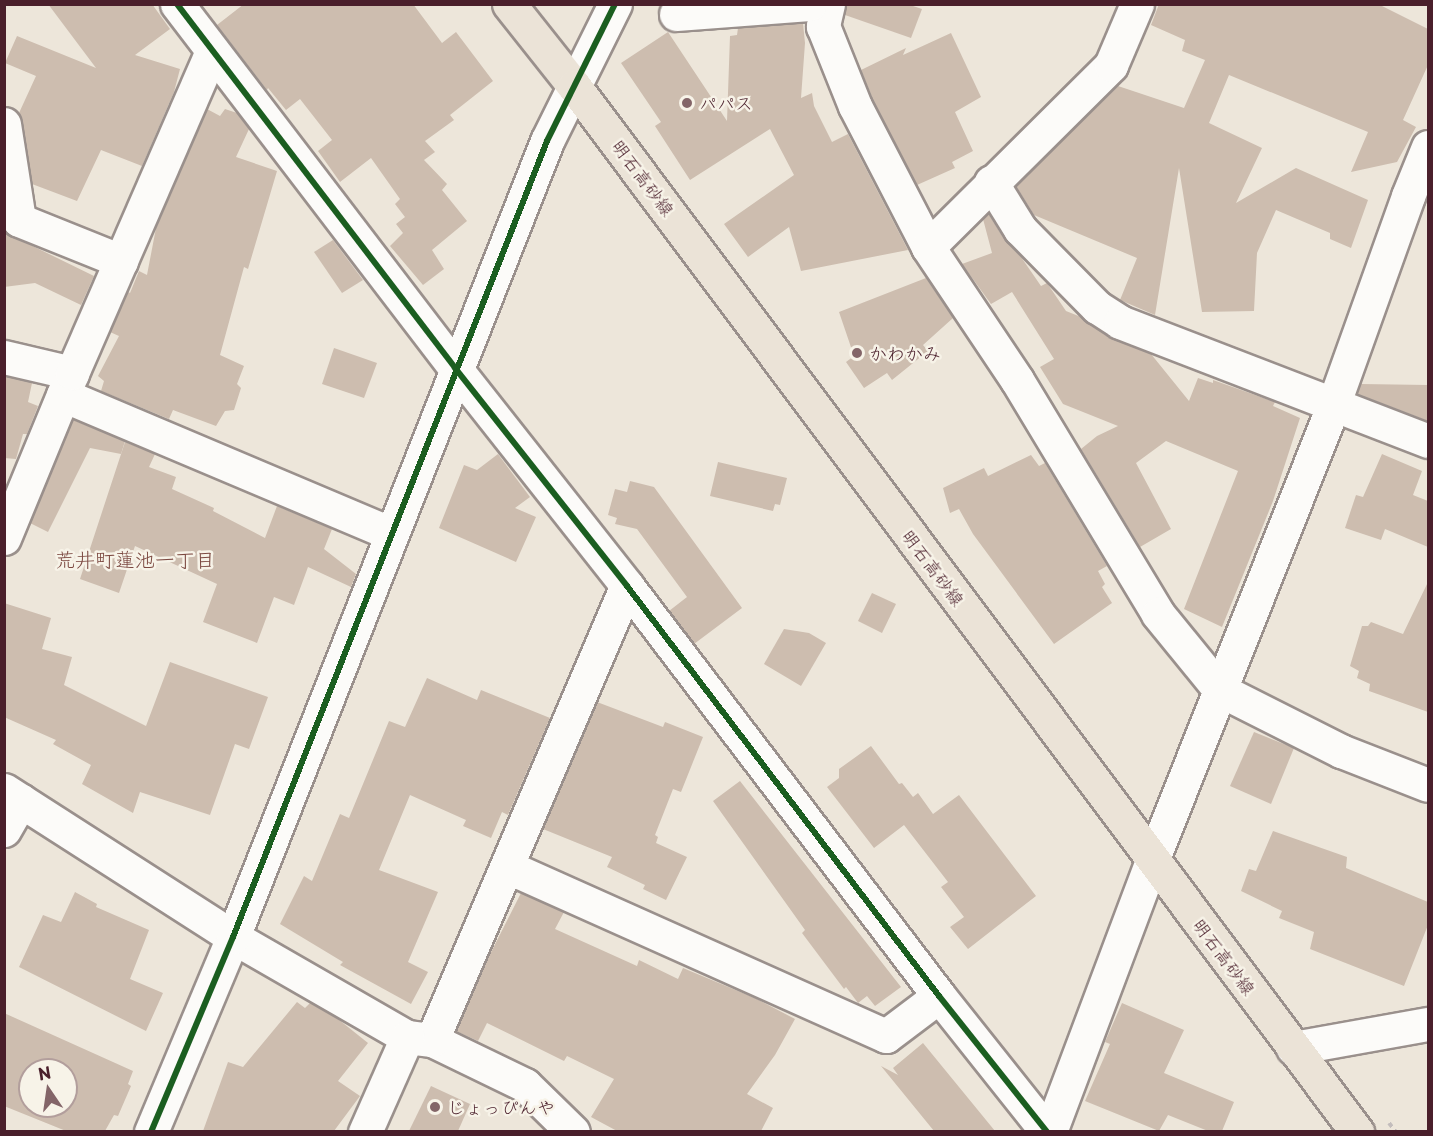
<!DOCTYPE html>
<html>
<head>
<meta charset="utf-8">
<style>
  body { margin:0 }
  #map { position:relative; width:1433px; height:1136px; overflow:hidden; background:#ede6da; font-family:"Playpen Sans","Klee One",sans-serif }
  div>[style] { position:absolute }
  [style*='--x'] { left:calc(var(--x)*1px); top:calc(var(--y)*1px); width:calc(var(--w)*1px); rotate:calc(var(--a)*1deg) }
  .building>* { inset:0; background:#cdbdaf }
  .path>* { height:4px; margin-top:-2px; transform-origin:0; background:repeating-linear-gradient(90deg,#c3bdbc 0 4.5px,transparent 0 9px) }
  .roads { filter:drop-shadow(2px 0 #9a908c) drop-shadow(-2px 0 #9a908c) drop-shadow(0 2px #9a908c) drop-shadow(0 -2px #9a908c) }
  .minor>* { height:33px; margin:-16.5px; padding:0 16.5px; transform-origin:16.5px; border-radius:16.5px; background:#fcfbf9 }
  .major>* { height:33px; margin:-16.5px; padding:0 16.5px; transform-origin:16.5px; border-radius:16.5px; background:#ebe3d7 }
  .cycleway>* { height:6px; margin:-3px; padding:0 3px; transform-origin:3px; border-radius:3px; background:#1b5e20 }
  .dots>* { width:16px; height:16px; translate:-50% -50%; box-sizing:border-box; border:3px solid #f7f3e8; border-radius:50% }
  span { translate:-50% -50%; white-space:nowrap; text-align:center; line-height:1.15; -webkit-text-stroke:5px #f7f3e8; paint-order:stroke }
  .poi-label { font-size:18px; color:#4a1f2b }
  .left { translate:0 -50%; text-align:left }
  .street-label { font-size:18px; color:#4a1f2b }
  .neighbourhood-label { font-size:20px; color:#7b4840 }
  .frame { position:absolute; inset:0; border:6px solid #4a1f2b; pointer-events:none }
  .north { position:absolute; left:18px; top:1058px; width:60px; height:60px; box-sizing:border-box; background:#f7f3e8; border:2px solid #b29e9c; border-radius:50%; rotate:347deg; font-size:16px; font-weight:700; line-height:24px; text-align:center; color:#4a1f2b }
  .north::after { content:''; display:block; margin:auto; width:21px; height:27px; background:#836568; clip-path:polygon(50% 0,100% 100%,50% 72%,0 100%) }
</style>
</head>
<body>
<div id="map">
  <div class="building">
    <div style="clip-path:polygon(48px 4px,152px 4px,170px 29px,135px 55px,180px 69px,174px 92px,142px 166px,101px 150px,77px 201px,32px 184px,19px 113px,36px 76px,5px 63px,17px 36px,96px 68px)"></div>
    <div style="clip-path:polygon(244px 4px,413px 4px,442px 43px,456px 32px,493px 81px,450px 115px,454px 120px,425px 141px,435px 152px,424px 160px,447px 184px,442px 190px,467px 221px,432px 250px,444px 269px,423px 285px,390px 246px,403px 233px,396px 224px,405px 217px,395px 204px,400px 199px,371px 158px,340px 182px,318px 151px,332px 140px,300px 99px,286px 110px,268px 88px,267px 90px,217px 25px)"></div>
    <div style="clip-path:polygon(846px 4px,907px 4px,922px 9px,911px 38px,845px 15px)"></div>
    <div style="clip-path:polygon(1159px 4px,1378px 4px,1428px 29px,1428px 65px,1403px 120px,1416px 127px,1397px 162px,1351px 172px,1368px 132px,1229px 75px,1209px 123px,1262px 148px,1236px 203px,1296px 168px,1368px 200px,1351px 248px,1330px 239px,1330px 233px,1276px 210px,1257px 253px,1254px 311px,1202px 312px,1179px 168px,1155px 315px,1120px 300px,1137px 258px,1034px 215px,1016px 186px,1118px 86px,1184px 108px,1205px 60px,1182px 51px,1185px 40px,1151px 25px)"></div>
    <div style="clip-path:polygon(803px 23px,805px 43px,801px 98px,812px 93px,814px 106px,832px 142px,848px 134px,908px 250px,801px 271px,789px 227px,748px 257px,724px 224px,794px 175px,770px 129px,690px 180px,655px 126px,661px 122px,621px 63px,668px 32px,727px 121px,730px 36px,737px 35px,738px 28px)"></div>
    <div style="clip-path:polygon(951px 33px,981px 97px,955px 112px,973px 151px,952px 162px,955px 168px,917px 185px,874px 102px,861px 70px,906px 48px,903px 55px)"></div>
    <div style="clip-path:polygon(207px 109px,220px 116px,225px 109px,237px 113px,249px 129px,236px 157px,277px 171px,248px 269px,244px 267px,220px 355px,244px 366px,237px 384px,241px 388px,234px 410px,225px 411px,216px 426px,173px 410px,169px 419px,101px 391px,104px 381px,98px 376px,119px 336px,110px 332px,128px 292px,130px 293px,139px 271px,147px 275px,156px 228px)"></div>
    <div style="clip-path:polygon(988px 213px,1004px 239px,1021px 257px,1041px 286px,1047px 283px,1066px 311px,1081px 317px,1110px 338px,1151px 354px,1189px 401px,1198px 378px,1213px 383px,1213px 380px,1275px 402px,1273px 406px,1300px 418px,1273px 501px,1222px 627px,1184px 609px,1238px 471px,1166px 441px,1136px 463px,1171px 529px,1140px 547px,1081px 449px,1097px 436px,1118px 426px,1063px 404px,1040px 367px,1054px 359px,1012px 292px,991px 304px,962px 264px,992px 253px,983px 219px)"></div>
    <div style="clip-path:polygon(4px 232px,94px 276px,81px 305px,35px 283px,4px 287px)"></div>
    <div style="clip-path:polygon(333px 240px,363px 280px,342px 293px,314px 252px)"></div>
    <div style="clip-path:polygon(926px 278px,953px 318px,923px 345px,928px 351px,892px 380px,887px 373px,864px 388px,846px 362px,854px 356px,839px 312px)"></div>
    <div style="clip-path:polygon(334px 348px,377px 363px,364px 398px,322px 384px)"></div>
    <div style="clip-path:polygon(4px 376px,32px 383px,28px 402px,38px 406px,27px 434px,23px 434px,16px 459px,4px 458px)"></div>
    <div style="clip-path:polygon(1361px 384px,1428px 385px,1428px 421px,1357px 394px)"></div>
    <div style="clip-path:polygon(73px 420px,125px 441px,121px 454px,90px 448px,48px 532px,30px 523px)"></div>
    <div style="clip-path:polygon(125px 442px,155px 454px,149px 467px,176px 477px,172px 489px,214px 508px,213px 511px,265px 538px,277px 506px,332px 529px,324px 549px,356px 574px,351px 587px,308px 567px,294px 605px,274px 597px,257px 643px,203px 622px,217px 584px,135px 546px,119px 593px,80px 579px)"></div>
    <div style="clip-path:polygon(498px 454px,530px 497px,515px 508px,536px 517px,516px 562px,439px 528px,464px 465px,477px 470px)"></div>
    <div style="clip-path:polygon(1382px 454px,1422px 471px,1413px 495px,1428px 501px,1428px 547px,1385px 529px,1381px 540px,1345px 528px,1356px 495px,1363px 497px)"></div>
    <div style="clip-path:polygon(1031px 455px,1039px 466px,1045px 463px,1107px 566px,1098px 571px,1105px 584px,1102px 587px,1112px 603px,1054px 644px,973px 534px,959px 509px,950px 513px,943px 488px,984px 468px,988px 476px)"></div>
    <div style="clip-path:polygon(718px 462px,787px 478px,780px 505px,775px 504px,773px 511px,710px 496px)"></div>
    <div style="clip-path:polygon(630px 481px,654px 487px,742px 608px,694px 644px,669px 611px,687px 597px,637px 529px,615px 524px,617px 518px,608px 515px,615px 489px,627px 492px)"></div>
    <div style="clip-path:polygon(1428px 582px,1428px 712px,1369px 691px,1370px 684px,1357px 678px,1359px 671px,1350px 666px,1362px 626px,1368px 626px,1371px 622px,1403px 634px)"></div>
    <div style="clip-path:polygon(872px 593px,896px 604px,882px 633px,858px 621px)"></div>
    <div style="clip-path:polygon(4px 603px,51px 618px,42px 649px,72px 657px,64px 685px,146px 726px,170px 662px,268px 697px,249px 749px,235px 744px,210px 815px,140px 792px,133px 813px,82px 784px,91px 765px,53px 744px,56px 740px,4px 717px)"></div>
    <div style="clip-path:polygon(784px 629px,809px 633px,826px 643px,801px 686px,764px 664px)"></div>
    <div style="clip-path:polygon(427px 678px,477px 700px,481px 690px,550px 718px,508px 815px,502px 812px,491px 838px,463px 826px,466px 820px,410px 795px,379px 870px,438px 892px,408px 962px,428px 972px,411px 1004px,340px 965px,343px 962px,280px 924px,304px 876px,312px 881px,340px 814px,349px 818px,389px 721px,405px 727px)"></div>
    <div style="clip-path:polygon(597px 702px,663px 727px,665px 722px,703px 737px,681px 792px,673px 789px,655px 835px,658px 837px,656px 843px,687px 857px,666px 900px,643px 889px,645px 885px,607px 867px,612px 857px,543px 829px)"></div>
    <div style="clip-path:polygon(1254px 732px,1294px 748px,1271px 804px,1230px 786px)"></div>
    <div style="clip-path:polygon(871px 746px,899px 784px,902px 783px,913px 797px,918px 793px,933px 814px,959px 795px,1036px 896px,968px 949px,950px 927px,964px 917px,941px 887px,948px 882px,904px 825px,874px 848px,827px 787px,839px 778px,839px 769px)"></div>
    <div style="clip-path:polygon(740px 781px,901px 987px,875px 1006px,867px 996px,858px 1003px,846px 987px,844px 989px,802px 933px,805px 930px,713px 801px)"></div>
    <div style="clip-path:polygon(1273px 831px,1347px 857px,1346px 868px,1428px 902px,1428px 925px,1404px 986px,1310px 949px,1314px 932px,1279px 918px,1282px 911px,1241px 891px,1249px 869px,1256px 871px)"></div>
    <div style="clip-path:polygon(75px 892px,97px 904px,96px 907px,149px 930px,130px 979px,163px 993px,146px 1031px,19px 967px,43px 915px,61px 922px)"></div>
    <div style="clip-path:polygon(521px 893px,564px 912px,555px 929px,637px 966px,639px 960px,678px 979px,683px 968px,757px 999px,795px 1019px,775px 1055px,747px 1094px,773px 1108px,761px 1131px,617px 1131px,591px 1117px,614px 1079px,567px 1056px,564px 1061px,487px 1023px,478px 1041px,456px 1031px,483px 968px)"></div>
    <div style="clip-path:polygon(297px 1002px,305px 1008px,310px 1003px,338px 1019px,368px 1043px,338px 1081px,360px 1096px,334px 1131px,203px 1131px,228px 1062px,243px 1067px)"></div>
    <div style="clip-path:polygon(1122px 1003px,1184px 1030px,1164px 1073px,1234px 1102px,1222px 1131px,1208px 1131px,1168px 1115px,1159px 1131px,1085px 1101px,1110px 1044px,1105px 1042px)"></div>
    <div style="clip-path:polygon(evenodd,4px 1013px,133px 1071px,128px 1084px,131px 1086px,118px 1116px,114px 1115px,105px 1131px,66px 1131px,4px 1106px,4px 1013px,30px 1070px,66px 1070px,66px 1106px,30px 1106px,30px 1070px)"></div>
    <div style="clip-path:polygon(923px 1043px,995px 1131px,934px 1131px,881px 1066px,898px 1075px,893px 1068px)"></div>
    <div style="clip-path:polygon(431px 1086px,470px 1104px,458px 1131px,409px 1131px)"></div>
  </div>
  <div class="path">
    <div style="--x:1389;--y:1123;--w:11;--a:52"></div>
  </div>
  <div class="roads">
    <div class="minor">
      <div style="--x:177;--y:4;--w:458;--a:52.6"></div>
      <div style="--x:455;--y:368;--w:278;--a:51.7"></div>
      <div style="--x:627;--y:586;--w:515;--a:52.73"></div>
      <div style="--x:939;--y:996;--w:174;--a:51.5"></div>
      <div style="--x:828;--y:4;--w:23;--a:103"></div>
      <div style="--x:823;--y:26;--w:86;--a:68.2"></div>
      <div style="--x:855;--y:106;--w:159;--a:62.6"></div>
      <div style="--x:928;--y:247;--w:160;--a:56.2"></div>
      <div style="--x:1017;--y:380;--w:273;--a:58.9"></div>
      <div style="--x:1158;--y:614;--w:98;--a:50.8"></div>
      <div style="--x:1220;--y:690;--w:136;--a:26.8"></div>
      <div style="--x:1341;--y:751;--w:93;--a:21.3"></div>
      <div style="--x:676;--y:14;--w:134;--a:-4.3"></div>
      <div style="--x:4;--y:124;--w:97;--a:81.1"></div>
      <div style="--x:19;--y:220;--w:110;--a:21.9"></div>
      <div style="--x:991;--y:182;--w:55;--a:58.3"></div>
      <div style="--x:1020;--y:229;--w:110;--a:45.4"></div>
      <div style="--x:1097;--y:307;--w:27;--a:33"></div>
      <div style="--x:1120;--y:322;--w:330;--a:21.1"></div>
      <div style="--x:928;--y:247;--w:258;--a:-44.8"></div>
      <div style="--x:1111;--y:65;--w:66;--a:-66.9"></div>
      <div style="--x:4;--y:357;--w:70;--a:13.2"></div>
      <div style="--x:63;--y:395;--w:357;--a:22.9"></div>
      <div style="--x:4;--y:538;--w:178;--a:-67.6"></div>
      <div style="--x:72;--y:373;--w:351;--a:-66.5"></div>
      <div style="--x:4;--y:790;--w:272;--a:32.7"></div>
      <div style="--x:233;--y:937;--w:201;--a:29.9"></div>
      <div style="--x:407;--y:1037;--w:25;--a:7"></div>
      <div style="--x:432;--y:1040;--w:103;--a:25.8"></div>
      <div style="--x:525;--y:1085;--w:67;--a:44.4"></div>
      <div style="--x:4;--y:830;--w:34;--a:-60"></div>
      <div style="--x:508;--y:867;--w:414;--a:24.1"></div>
      <div style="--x:886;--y:1036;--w:66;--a:-37"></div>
      <div style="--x:432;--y:1040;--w:494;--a:-66.8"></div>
      <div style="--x:1293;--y:1048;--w:137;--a:-10.1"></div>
      <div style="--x:151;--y:1132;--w:212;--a:-67.2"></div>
      <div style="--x:233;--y:937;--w:856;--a:-68.47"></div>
      <div style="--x:547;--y:141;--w:153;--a:-63.6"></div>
      <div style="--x:365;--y:1132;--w:104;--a:-66.1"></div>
      <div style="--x:1050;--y:1132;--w:290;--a:-69.4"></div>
      <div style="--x:1152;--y:861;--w:493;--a:-68.3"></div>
      <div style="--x:1334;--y:403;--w:220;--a:-70.3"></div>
      <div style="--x:1408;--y:196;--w:53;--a:-67.8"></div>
    </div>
    <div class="major">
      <div style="--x:509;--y:4;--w:105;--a:51.6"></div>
      <div style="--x:574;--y:86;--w:1307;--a:53.18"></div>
    </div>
  </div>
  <div class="cycleway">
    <div style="--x:177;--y:4;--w:458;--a:52.6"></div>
    <div style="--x:455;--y:368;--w:278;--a:51.7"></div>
    <div style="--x:627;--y:586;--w:515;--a:52.73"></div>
    <div style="--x:939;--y:996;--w:174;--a:51.5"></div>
    <div style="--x:151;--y:1132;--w:212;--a:-67.2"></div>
    <div style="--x:233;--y:937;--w:856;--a:-68.47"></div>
    <div style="--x:547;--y:141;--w:153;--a:-63.6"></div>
  </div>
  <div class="dots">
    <div style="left:687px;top:103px;background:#836568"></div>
    <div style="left:857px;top:353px;background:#836568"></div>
    <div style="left:435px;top:1107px;background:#836568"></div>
  </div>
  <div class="poi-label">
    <span class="left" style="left:699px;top:103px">パパス</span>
    <span class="left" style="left:869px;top:353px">かわかみ</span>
    <span class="left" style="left:447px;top:1107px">じょっぴんや</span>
  </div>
  <div class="street-label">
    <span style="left:643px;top:178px;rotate:53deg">明石高砂線</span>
    <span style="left:933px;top:568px;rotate:53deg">明石高砂線</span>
    <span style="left:1224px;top:957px;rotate:53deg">明石高砂線</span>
  </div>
  <div class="neighbourhood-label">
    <span style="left:135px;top:559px">荒井町蓮池一丁目</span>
  </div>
  <div class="frame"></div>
  <div class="north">N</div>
</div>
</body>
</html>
